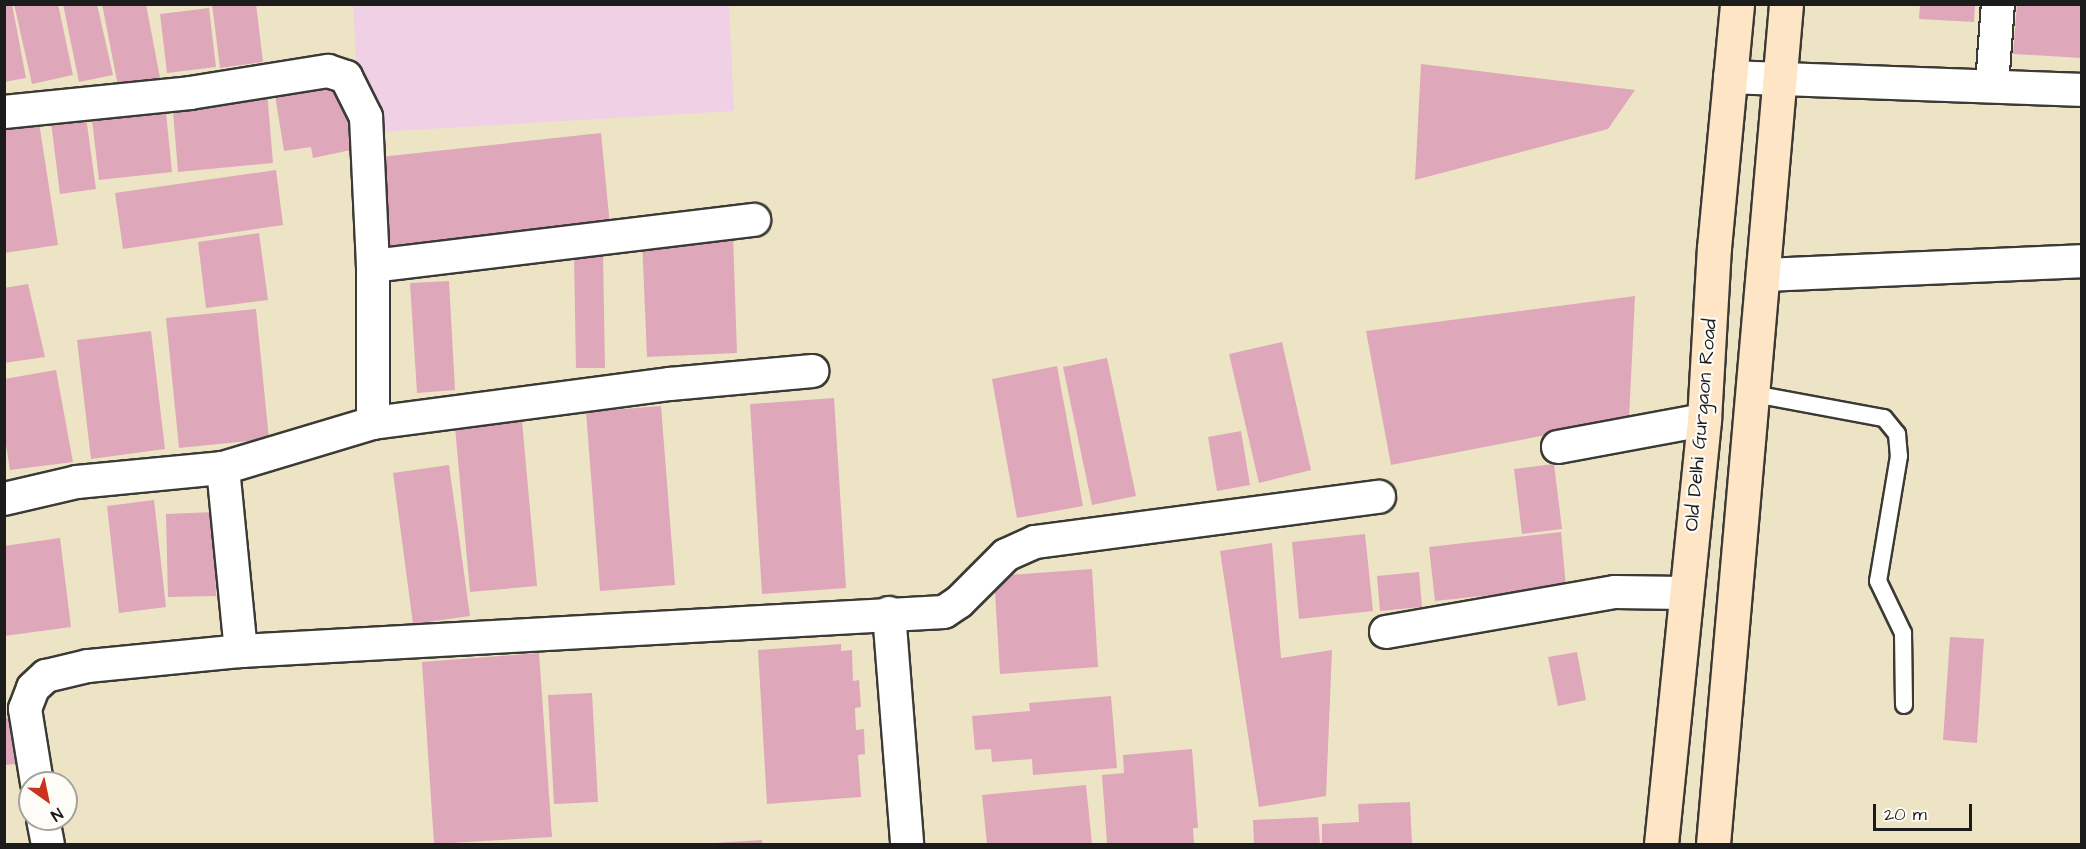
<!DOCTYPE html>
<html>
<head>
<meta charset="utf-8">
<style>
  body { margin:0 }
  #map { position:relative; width:2086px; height:849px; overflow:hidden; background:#ede4c5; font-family:"Architects Daughter",sans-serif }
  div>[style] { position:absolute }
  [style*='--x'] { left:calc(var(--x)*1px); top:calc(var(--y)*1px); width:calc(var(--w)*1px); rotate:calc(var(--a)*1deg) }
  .built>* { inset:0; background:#f0d0e4 }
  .building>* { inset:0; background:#dea8ba }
  .roads { filter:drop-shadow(2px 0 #3b3a35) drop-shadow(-2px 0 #3b3a35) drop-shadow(0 2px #3b3a35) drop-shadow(0 -2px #3b3a35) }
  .service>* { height:16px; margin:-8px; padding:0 8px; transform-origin:8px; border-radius:8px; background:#fff }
  .minor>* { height:32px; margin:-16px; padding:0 16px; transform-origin:16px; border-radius:16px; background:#fff }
  .secondary>* { height:33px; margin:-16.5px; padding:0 16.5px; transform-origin:16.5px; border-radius:16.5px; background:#fde5c5 }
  span { translate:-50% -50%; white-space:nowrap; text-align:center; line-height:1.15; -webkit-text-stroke:4.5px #fdfcf7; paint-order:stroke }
  .street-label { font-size:20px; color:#1c1c1c }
  .frame { position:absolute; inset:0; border:6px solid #1c1c1c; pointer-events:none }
  .north { position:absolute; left:18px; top:771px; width:60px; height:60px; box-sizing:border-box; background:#fdfcf7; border:2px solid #a3a29f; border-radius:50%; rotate:147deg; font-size:16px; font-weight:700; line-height:24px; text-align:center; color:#1c1c1c }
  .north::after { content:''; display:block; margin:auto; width:21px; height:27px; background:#c8321e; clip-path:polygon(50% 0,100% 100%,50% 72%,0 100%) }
  .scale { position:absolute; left:1873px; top:804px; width:99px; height:27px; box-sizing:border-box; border:3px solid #1c1c1c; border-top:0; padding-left:8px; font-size:18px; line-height:21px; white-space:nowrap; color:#1c1c1c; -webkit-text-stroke:4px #fdfcf7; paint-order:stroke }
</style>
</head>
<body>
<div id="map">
  <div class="built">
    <div style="clip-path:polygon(353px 5px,729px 5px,734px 111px,360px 133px)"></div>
  </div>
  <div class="building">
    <div style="clip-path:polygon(4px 4px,12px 4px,26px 78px,4px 82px)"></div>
    <div style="clip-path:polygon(14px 4px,58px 4px,73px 75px,32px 84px)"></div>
    <div style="clip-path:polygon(63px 4px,97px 4px,113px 75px,79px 82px)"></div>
    <div style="clip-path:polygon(102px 4px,146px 4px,160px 78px,118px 86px)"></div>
    <div style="clip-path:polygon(212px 4px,256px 4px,263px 62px,220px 68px)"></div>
    <div style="clip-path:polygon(1920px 4px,1975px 4px,1974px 22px,1919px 19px)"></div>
    <div style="clip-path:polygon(2017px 4px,2082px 4px,2082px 58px,2013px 54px)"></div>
    <div style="clip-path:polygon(209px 8px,216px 67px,167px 73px,160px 14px)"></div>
    <div style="clip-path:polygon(1421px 64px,1635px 90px,1608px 129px,1415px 180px)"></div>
    <div style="clip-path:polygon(346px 80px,351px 150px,313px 158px,311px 147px,284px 151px,274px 89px)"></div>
    <div style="clip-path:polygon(267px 91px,273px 163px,178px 172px,172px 99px)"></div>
    <div style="clip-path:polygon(165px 103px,172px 172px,99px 180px,91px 111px)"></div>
    <div style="clip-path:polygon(38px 116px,58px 245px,4px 253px,4px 122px)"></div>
    <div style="clip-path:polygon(86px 117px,96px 189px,60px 194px,51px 122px)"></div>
    <div style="clip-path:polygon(601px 133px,610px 226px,380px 251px,371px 158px)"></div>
    <div style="clip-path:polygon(276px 170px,283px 225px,123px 249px,115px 193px)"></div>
    <div style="clip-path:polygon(259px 233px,268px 300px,206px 308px,198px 242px)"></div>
    <div style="clip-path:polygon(733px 235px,737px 353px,647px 357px,642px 239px)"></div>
    <div style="clip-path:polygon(603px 254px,605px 368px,576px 368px,574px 255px)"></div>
    <div style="clip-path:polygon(449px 281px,455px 390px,417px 393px,410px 283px)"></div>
    <div style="clip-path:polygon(28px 284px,45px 357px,4px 363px,4px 288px)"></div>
    <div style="clip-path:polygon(1635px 296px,1629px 419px,1391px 465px,1366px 331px)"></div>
    <div style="clip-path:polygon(256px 309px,269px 439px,179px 448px,166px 318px)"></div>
    <div style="clip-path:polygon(151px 331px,165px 449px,91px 459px,77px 340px)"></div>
    <div style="clip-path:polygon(1282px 342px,1311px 470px,1259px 483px,1229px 354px)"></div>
    <div style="clip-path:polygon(1107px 358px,1136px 496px,1092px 505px,1063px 367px)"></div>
    <div style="clip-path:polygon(1057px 366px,1083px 506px,1017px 518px,992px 379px)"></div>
    <div style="clip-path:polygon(56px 370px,73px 462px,10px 470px,4px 432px,4px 379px)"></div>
    <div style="clip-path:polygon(834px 398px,846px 588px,762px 594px,750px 404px)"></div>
    <div style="clip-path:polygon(661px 406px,675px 585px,600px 591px,586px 412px)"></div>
    <div style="clip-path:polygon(522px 421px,537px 586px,470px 592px,455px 427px)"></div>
    <div style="clip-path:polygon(1241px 431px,1250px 485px,1217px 491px,1208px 437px)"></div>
    <div style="clip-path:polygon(1554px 464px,1562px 529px,1522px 534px,1514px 469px)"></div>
    <div style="clip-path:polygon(449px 465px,470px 616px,413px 624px,393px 473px)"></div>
    <div style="clip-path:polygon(154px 500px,166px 607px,119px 613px,107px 506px)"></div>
    <div style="clip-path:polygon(214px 512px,216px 596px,168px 597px,166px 514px)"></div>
    <div style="clip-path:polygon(1561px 532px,1566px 587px,1435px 601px,1429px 547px)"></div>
    <div style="clip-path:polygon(1365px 534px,1373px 611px,1299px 619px,1292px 542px)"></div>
    <div style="clip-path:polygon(60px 538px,71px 627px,4px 636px,4px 546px)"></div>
    <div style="clip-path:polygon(1272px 543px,1281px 658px,1332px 650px,1326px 796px,1259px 807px,1220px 551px)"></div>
    <div style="clip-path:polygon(1092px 569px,1098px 667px,1000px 674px,994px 576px)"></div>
    <div style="clip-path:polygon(1419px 572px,1422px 607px,1380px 611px,1377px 576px)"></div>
    <div style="clip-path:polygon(1950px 637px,1984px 639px,1977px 743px,1943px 740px)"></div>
    <div style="clip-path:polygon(841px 644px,841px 651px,852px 650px,853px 681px,859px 680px,861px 707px,855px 708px,856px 730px,864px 729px,865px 754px,858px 755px,861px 797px,767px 804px,758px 650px)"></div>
    <div style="clip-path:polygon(1577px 652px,1586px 700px,1558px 706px,1548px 657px)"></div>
    <div style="clip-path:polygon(539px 653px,552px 837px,434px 844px,422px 662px)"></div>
    <div style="clip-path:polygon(592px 693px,598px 802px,554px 804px,548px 695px)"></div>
    <div style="clip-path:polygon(1111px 696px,1117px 768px,1033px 775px,1032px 759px,992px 762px,991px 749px,975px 750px,972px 716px,1030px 711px,1029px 703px)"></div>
    <div style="clip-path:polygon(13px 717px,17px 764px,4px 765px,4px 718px)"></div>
    <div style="clip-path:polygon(1192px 749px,1198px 828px,1193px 828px,1194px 843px,1107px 844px,1102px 775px,1124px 773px,1123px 755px)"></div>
    <div style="clip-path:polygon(1086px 785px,1092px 844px,987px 844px,982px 795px)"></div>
    <div style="clip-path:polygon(1410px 802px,1412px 844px,1322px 844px,1322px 824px,1359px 822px,1358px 804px)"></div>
    <div style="clip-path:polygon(1318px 817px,1320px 844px,1254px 844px,1253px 820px)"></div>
    <div style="clip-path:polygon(762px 840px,762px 844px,715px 844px,715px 843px)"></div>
  </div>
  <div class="roads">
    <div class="service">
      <div style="--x:1754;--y:394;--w:132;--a:10.5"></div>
      <div style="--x:1884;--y:418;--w:21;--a:51"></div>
      <div style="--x:1897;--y:434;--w:22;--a:85"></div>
      <div style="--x:1899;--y:456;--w:127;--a:99.5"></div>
      <div style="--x:1878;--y:581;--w:58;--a:64.3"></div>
      <div style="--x:1903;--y:633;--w:72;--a:89.2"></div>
    </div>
    <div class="minor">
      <div style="--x:1730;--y:77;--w:352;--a:2.1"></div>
      <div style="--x:1992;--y:85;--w:81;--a:-85.8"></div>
      <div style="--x:4;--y:112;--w:187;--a:-5.8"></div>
      <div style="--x:190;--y:93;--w:140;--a:-9.1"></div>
      <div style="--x:328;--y:71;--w:19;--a:18"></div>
      <div style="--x:346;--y:77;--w:45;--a:63.4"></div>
      <div style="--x:366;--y:117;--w:149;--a:87.3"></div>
      <div style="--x:373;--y:266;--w:157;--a:90"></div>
      <div style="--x:373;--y:266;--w:384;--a:-6.9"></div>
      <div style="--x:1764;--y:275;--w:318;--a:-2.5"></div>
      <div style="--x:1558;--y:447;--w:148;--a:-10.5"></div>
      <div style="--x:223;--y:468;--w:184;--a:84.4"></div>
      <div style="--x:4;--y:499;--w:75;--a:-13.1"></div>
      <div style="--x:77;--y:482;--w:147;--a:-5.5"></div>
      <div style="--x:223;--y:468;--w:157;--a:-16.7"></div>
      <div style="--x:373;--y:423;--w:300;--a:-7.5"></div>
      <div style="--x:670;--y:384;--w:143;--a:-5.2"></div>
      <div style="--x:889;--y:613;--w:232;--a:85.5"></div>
      <div style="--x:1386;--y:632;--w:232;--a:-9.9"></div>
      <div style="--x:1615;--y:592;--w:70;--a:0.8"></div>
      <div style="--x:37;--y:783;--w:75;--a:-99.2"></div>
      <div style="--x:25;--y:709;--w:22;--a:-69"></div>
      <div style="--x:33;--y:688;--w:18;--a:-43"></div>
      <div style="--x:46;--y:676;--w:43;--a:-13.4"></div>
      <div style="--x:88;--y:666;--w:154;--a:-5.6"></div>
      <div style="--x:241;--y:651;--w:704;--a:-3.18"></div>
      <div style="--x:944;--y:612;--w:18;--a:-34"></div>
      <div style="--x:959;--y:602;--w:66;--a:-45"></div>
      <div style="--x:1006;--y:555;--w:32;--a:-24"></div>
      <div style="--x:1035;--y:542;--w:347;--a:-7.5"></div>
      <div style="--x:43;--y:819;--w:25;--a:79"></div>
    </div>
    <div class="secondary">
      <div style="--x:1661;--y:844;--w:426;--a:-84.2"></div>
      <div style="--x:1704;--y:420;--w:172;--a:-86.7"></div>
      <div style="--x:1714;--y:248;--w:245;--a:-84.6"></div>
      <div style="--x:1713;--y:844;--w:843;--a:-85.03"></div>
    </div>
  </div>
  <div class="street-label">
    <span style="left:1701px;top:425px;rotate:-85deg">Old Delhi Gurgaon Road</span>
  </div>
  <div class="frame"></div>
  <div class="north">N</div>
  <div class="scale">20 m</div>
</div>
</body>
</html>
